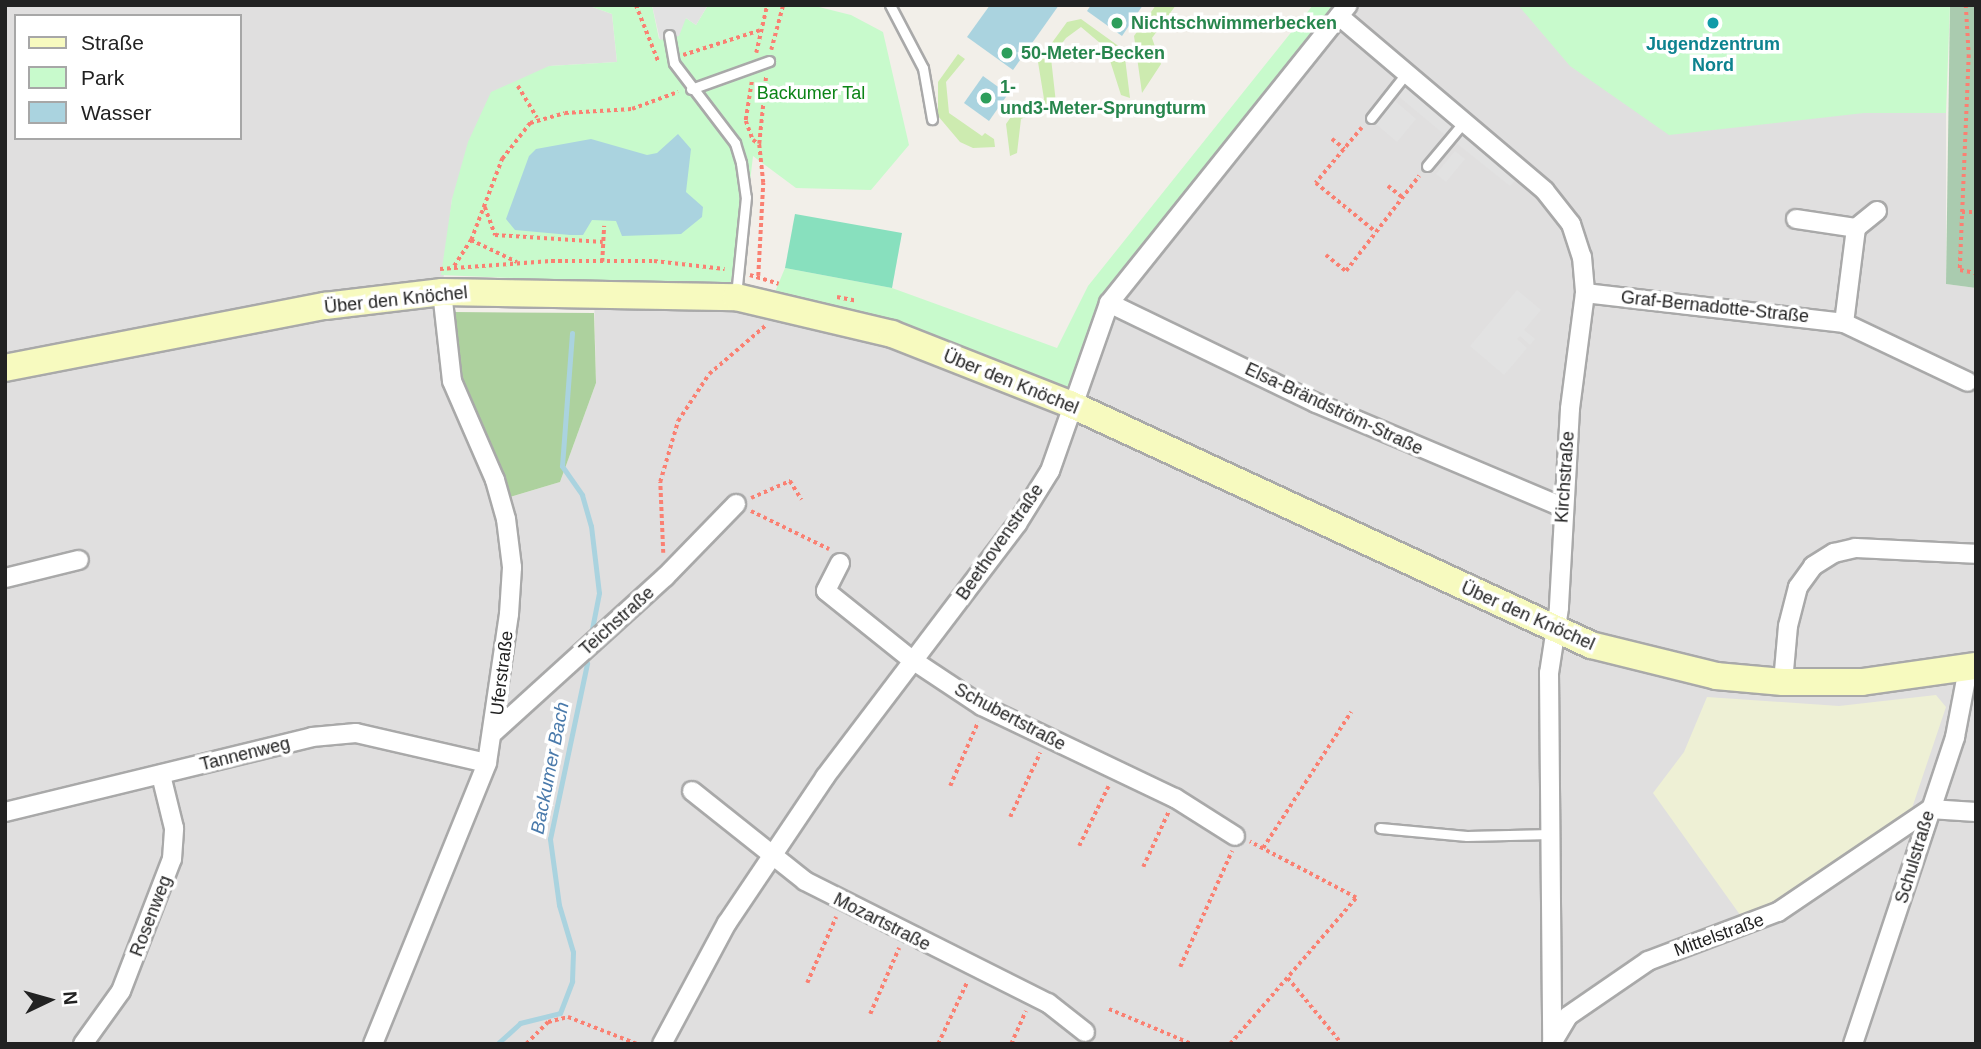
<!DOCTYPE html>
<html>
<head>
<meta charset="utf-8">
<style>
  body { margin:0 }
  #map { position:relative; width:1981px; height:1049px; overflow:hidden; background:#f2efe9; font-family:Arial,sans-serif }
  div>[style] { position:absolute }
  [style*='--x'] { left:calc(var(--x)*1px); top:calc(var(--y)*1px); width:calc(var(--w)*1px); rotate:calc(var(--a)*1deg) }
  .residential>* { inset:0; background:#e0dfdf }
  .farmland>* { inset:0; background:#eef0d5 }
  .grass>* { inset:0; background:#cdebb0 }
  .forest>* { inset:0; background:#add19e }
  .cemetery>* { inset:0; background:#aacbaf }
  .park>* { inset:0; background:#c8facc }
  .pitch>* { inset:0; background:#88e0be }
  .parking>* { inset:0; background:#e2e2e2 }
  .water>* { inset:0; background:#aad3df }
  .stream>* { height:5px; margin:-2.5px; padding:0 2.5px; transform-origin:2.5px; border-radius:2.5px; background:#aad3df }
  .path>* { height:3.5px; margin-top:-1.75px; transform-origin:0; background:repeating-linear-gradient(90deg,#fa8072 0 3.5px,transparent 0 7px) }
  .roads { filter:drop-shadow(2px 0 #a9a9a9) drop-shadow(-2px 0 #a9a9a9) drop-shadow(0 2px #a9a9a9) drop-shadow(0 -2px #a9a9a9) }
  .service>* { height:9px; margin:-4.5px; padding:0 4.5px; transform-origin:4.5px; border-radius:4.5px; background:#fff }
  .minor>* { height:18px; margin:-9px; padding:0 9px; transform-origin:9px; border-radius:9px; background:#fff }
  .secondary>* { height:26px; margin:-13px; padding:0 13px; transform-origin:13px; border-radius:13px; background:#f7fabf }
  .dots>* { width:19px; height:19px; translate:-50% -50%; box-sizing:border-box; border:4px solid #fff; border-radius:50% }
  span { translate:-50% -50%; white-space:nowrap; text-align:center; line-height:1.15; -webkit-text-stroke:7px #fff; paint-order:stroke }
  .leisure-label { font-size:18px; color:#27864d; font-weight:700 }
  .left { translate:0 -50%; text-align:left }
  .culture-label { font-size:18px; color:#0d838f; font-weight:700 }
  .park-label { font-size:18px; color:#0c8416 }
  .street-label { font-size:18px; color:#222 }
  .water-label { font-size:19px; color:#4a7aab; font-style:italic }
  .frame { position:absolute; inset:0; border:7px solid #222; pointer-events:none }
  .legend { position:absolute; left:14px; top:14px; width:228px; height:126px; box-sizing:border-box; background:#fff; border:2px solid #a7a7a7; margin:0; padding:9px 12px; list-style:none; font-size:21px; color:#222 }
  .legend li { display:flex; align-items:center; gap:14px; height:35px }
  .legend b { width:35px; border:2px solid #a7a7a7 }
  .north { position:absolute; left:14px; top:965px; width:70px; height:70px; -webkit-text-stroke:5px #fff; paint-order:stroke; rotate:85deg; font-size:19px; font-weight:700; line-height:28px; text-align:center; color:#222 }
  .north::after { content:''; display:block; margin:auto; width:24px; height:32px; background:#222; clip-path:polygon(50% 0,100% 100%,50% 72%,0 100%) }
</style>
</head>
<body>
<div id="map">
  <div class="residential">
    <div style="clip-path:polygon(evenodd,5px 5px,587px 5px,612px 14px,617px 62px,549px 66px,452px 199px,442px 292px,501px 500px,560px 482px,596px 383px,594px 292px,736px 297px,1070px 404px,1109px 303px,1348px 5px,1747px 5px,1864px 113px,1946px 113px,1946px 284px,1976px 288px,1976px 1044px,5px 1044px,5px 5px,16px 16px,240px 16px,240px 138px,16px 138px,16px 16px)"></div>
  </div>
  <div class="farmland">
    <div style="clip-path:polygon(1936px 695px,1946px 707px,1909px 817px,1775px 905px,1743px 919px,1653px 793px,1684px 752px,1707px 697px,1839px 706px)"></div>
  </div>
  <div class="grass">
    <div style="clip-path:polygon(1156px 5px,1176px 5px,1152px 38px,1161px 64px,1142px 93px,1134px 36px)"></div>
    <div style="clip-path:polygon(1081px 19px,1124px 50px,1130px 98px,1121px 95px,1106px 48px,1081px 27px,1066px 38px,1051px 58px,1056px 103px,1021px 119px,1017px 153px,1010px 156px,1006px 124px,1020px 104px,1044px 99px,1038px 62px,1067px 22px)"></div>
    <div style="clip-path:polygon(958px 54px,965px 59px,946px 82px,949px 113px,982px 136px,985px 133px,994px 139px,995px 147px,973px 148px,960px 142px,938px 116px,938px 82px)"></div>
  </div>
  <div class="forest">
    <div style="clip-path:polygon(452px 312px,594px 313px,596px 383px,560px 482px,510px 497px,455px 367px)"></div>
  </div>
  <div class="cemetery">
    <div style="clip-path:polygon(1950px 5px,1976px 5px,1976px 288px,1946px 284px)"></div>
  </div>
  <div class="park">
    <div style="clip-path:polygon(587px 5px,652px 5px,659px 39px,686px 18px,696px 25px,708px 5px,811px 5px,851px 15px,883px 32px,909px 145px,871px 190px,796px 188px,753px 156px,744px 233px,729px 287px,441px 275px,452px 199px,468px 142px,491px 92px,549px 66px,617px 62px,612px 14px)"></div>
    <div style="clip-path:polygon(1313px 5px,1348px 5px,1128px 281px,1070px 404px,770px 304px,785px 268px,892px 288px,1057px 348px,1088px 286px)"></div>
    <div style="clip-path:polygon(1518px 5px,1950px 5px,1946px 113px,1864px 113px,1669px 135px,1570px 66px)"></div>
  </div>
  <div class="pitch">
    <div style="clip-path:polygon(795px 214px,902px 233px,892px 288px,785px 268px)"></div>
  </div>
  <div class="parking">
    <div style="clip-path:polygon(652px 5px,708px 5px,696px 25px,686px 18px,679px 36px,660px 40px)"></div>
    <div style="clip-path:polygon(1406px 85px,1453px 124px,1445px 135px,1397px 95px)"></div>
    <div style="clip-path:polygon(1394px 100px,1416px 119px,1397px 142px,1375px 123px)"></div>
    <div style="clip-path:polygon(1463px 131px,1519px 176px,1510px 186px,1455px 142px)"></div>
    <div style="clip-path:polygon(1455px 151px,1465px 159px,1446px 182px,1436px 174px)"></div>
    <div style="clip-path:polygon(1517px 290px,1541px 310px,1524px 330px,1535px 339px,1530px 345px,1520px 336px,1517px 339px,1527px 348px,1504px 375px,1470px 346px)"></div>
  </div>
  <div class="water">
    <div style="clip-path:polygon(990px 5px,1059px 5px,1013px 70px,967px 37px)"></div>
    <div style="clip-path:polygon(1091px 5px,1143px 5px,1122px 36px,1087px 11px)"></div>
    <div style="clip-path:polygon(983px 76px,1008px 94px,989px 121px,964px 103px)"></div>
    <div style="clip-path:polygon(678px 134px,691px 149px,686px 192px,703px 207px,702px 217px,681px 234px,622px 236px,616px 221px,592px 220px,583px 235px,570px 235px,515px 230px,506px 219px,529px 156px,536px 149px,591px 139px,647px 155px,657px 153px)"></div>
  </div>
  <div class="stream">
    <div style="--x:572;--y:333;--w:133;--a:94.3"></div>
    <div style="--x:562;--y:466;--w:35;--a:55"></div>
    <div style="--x:582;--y:495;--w:32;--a:74"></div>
    <div style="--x:591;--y:526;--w:67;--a:83.2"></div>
    <div style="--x:599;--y:593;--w:36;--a:101"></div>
    <div style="--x:497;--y:1044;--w:31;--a:-42"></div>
    <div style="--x:520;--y:1023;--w:41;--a:-14"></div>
    <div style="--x:560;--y:1013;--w:34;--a:-69"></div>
    <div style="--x:572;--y:981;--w:29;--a:-88"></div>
    <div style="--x:573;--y:952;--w:49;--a:-106.6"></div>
    <div style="--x:559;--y:905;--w:67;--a:-97.8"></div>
    <div style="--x:550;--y:839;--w:180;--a:-78.1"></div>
  </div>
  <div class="path">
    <div style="--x:636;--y:5;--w:62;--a:68.4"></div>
    <div style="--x:1966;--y:5;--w:50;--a:86.6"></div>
    <div style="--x:1969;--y:55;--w:215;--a:92.4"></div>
    <div style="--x:1960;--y:270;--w:16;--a:11"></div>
    <div style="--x:771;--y:50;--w:47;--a:-75.1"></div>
    <div style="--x:756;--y:53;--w:49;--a:-77.1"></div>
    <div style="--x:683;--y:55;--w:82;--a:-17.8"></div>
    <div style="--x:752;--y:82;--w:39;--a:99"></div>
    <div style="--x:746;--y:121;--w:20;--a:70"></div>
    <div style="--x:753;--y:140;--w:7;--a:34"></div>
    <div style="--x:518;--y:86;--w:37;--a:59"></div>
    <div style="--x:1362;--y:128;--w:72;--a:129.9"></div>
    <div style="--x:1316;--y:183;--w:77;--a:39.2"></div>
    <div style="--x:1332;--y:139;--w:16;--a:38"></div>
    <div style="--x:1388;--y:186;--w:18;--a:38"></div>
    <div style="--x:485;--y:207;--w:30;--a:70"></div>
    <div style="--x:495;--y:235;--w:108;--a:3.7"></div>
    <div style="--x:1962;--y:212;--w:14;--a:0"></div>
    <div style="--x:471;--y:240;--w:51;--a:25.6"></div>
    <div style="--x:1326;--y:255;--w:26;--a:39"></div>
    <div style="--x:1346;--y:271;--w:120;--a:-52.5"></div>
    <div style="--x:602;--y:262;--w:36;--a:-87"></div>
    <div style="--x:454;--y:266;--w:31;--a:-57"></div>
    <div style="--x:471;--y:240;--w:87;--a:-69.1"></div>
    <div style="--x:502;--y:159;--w:46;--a:-52.1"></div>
    <div style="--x:530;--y:123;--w:36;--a:-16"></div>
    <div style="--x:565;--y:113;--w:67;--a:-3.4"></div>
    <div style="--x:632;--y:109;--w:49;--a:-20.3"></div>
    <div style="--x:440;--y:269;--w:111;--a:-4.1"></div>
    <div style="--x:551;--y:261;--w:103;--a:0"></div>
    <div style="--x:654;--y:261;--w:71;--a:6.4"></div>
    <div style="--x:750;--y:275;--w:30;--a:17"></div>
    <div style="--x:758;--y:276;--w:93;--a:-86.9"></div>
    <div style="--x:763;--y:183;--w:39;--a:-96"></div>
    <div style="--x:759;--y:144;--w:69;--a:-84.2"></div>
    <div style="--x:837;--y:297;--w:20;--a:11"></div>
    <div style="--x:751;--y:498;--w:43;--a:-23.6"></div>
    <div style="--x:790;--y:481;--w:22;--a:58"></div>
    <div style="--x:751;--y:511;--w:87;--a:26"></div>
    <div style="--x:663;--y:553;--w:71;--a:-92.4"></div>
    <div style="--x:660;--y:482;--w:64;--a:-73.6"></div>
    <div style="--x:678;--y:421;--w:56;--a:-56.6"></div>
    <div style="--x:709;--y:374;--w:74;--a:-40.6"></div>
    <div style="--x:950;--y:786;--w:70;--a:-66.4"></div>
    <div style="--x:1010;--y:817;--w:71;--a:-64.9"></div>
    <div style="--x:1079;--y:846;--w:68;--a:-63.8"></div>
    <div style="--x:1263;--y:848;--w:162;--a:-57.1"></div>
    <div style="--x:1143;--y:867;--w:60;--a:-65.2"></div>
    <div style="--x:1180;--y:967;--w:127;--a:-65.9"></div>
    <div style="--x:1288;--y:978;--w:85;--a:50.7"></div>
    <div style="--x:807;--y:983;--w:72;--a:-66.3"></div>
    <div style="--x:1109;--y:1009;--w:90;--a:22.9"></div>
    <div style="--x:870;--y:1014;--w:72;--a:-66.3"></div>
    <div style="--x:526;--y:1044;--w:31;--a:-45"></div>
    <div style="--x:548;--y:1022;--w:21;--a:-14"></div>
    <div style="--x:568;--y:1017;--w:74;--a:21.4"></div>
    <div style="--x:938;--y:1044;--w:68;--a:-64.9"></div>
    <div style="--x:1011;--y:1044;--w:36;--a:-66"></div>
    <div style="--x:1230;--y:1044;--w:193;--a:-49.2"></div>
    <div style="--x:1356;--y:898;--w:120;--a:-152.2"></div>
  </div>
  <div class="roads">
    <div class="service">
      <div style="--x:890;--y:5;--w:71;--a:62.4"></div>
      <div style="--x:923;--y:68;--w:52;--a:80"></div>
      <div style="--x:669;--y:35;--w:28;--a:80"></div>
      <div style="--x:674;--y:63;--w:101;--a:52.7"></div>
      <div style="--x:735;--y:143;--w:21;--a:73"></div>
      <div style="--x:741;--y:163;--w:34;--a:82"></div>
      <div style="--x:746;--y:197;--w:99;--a:95.8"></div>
      <div style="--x:691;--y:89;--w:83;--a:-19.7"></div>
      <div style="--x:1371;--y:118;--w:55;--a:-51.7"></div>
      <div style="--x:1427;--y:166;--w:56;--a:-50.1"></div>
      <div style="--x:1380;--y:828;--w:87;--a:5.3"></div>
      <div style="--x:1467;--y:836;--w:84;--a:-1.4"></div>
    </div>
    <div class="minor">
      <div style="--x:1339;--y:16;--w:270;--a:40.3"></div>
      <div style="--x:1545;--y:191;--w:42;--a:51.8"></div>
      <div style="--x:1571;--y:224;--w:35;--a:72"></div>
      <div style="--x:1582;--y:257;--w:36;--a:85"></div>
      <div style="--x:1585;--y:293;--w:117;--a:97.4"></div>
      <div style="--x:1570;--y:409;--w:199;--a:93.2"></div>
      <div style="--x:1559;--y:608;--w:66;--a:98.7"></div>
      <div style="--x:1549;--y:673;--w:371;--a:89.5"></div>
      <div style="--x:1796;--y:219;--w:61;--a:8.5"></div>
      <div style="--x:1585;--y:293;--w:261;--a:6.6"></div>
      <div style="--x:1844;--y:323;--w:137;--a:25.4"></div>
      <div style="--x:1109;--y:303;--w:230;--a:25.8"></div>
      <div style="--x:1316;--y:403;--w:267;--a:22.9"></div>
      <div style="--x:1844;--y:323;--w:96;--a:-82.8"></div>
      <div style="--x:1856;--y:228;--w:27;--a:-39"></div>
      <div style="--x:840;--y:563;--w:31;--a:117"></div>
      <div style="--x:826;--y:591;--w:109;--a:38.7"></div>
      <div style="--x:911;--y:659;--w:85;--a:33.5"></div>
      <div style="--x:982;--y:706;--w:214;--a:25.5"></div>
      <div style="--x:1175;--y:798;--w:71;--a:32.3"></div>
      <div style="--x:5;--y:578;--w:76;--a:-13.7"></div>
      <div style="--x:1783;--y:682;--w:56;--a:-84.9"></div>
      <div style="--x:1788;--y:626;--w:40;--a:-75.6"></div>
      <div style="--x:1798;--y:587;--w:26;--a:-54"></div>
      <div style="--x:1813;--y:566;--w:25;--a:-32"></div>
      <div style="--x:1834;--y:553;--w:22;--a:-13"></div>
      <div style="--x:1855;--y:548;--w:121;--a:2.8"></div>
      <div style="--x:494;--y:732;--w:231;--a:-42.2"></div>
      <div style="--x:665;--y:577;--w:102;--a:-45.8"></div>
      <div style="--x:692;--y:791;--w:144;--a:38.5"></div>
      <div style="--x:805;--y:881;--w:272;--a:26.7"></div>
      <div style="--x:1048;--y:1003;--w:47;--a:38.1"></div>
      <div style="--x:5;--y:812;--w:316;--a:-13.7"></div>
      <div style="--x:312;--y:737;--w:44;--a:-5.2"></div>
      <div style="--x:356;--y:733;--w:134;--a:12.9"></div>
      <div style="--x:1552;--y:1043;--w:31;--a:-59"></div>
      <div style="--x:1568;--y:1016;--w:97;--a:-34.5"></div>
      <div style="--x:1648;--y:961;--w:139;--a:-20.7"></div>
      <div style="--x:1778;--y:912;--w:184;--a:-34.1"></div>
      <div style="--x:1930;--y:809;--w:46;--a:3.7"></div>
      <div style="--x:83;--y:1044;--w:65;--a:-54.4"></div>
      <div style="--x:121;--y:991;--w:142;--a:-68.9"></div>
      <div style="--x:172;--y:859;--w:31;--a:-86"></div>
      <div style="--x:174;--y:828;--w:55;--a:-103.8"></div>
      <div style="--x:373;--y:1044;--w:303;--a:-67.9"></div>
      <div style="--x:487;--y:763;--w:151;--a:-81.6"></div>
      <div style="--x:509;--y:614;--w:47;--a:-86.3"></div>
      <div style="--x:512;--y:567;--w:48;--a:-97.1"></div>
      <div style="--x:506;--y:519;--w:41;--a:-105.8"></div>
      <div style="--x:495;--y:480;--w:108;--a:-113.5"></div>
      <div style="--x:452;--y:381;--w:90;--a:-96.4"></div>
      <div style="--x:662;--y:1044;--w:137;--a:-61.8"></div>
      <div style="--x:727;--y:923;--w:176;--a:-56.1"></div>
      <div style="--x:825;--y:777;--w:318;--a:-52.8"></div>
      <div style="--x:1017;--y:524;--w:62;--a:-58.1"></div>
      <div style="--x:1050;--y:471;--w:178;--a:-70.6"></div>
      <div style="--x:1109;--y:303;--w:382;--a:-51.3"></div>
      <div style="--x:1853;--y:1044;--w:324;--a:-71.6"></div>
      <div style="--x:1955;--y:737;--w:69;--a:-79.2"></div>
    </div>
    <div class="secondary">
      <div style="--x:5;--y:368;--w:326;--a:-11"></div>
      <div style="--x:325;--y:306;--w:118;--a:-6.8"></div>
      <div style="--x:442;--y:292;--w:294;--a:1"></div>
      <div style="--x:736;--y:297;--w:160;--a:13.3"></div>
      <div style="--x:892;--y:334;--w:191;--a:21.5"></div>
      <div style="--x:1070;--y:404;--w:574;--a:24.82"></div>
      <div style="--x:1591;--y:645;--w:129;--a:13.9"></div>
      <div style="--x:1716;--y:676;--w:67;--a:5.1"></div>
      <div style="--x:1783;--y:682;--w:79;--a:0"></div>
      <div style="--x:1862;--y:682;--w:115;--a:-8"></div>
    </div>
  </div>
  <div class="dots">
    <div style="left:1117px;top:23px;background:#2e9e5b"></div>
    <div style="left:1713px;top:23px;background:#0f9aa8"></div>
    <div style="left:1007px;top:53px;background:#2e9e5b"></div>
    <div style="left:986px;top:98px;background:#2e9e5b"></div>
  </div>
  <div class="leisure-label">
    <span class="left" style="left:1131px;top:23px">Nichtschwimmerbecken</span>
    <span class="left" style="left:1021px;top:53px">50-Meter-Becken</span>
    <span class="left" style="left:1000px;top:98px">1-<br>und3-Meter-Sprungturm</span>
  </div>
  <div class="culture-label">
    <span style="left:1713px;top:55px">Jugendzentrum<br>Nord</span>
  </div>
  <div class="park-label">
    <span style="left:811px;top:93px">Backumer Tal</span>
  </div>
  <div class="street-label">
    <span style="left:396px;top:300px;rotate:-6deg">Über den Knöchel</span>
    <span style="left:1715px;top:307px;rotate:6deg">Graf-Bernadotte-Straße</span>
    <span style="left:1011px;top:382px;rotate:22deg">Über den Knöchel</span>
    <span style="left:1334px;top:409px;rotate:25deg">Elsa-Brändström-Straße</span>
    <span style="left:1565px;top:477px;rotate:-86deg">Kirchstraße</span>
    <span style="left:1000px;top:542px;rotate:-55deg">Beethovenstraße</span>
    <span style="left:1528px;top:616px;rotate:24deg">Über den Knöchel</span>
    <span style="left:617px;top:621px;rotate:-42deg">Teichstraße</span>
    <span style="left:502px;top:673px;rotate:-83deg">Uferstraße</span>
    <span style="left:1010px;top:717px;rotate:28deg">Schubertstraße</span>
    <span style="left:245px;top:754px;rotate:-14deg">Tannenweg</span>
    <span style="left:1915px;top:857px;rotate:-73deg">Schulstraße</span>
    <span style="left:151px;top:916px;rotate:-69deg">Rosenweg</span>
    <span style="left:882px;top:922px;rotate:27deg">Mozartstraße</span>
    <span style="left:1719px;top:935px;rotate:-20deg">Mittelstraße</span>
  </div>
  <div class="water-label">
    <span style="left:550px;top:768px;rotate:-79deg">Backumer Bach</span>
  </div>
  <div class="frame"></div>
  <ul class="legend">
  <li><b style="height:9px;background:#f7fabf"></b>Straße</li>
  <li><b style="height:19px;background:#c8facc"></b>Park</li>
  <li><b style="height:19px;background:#aad3df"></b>Wasser</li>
  </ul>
  <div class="north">N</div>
</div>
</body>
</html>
